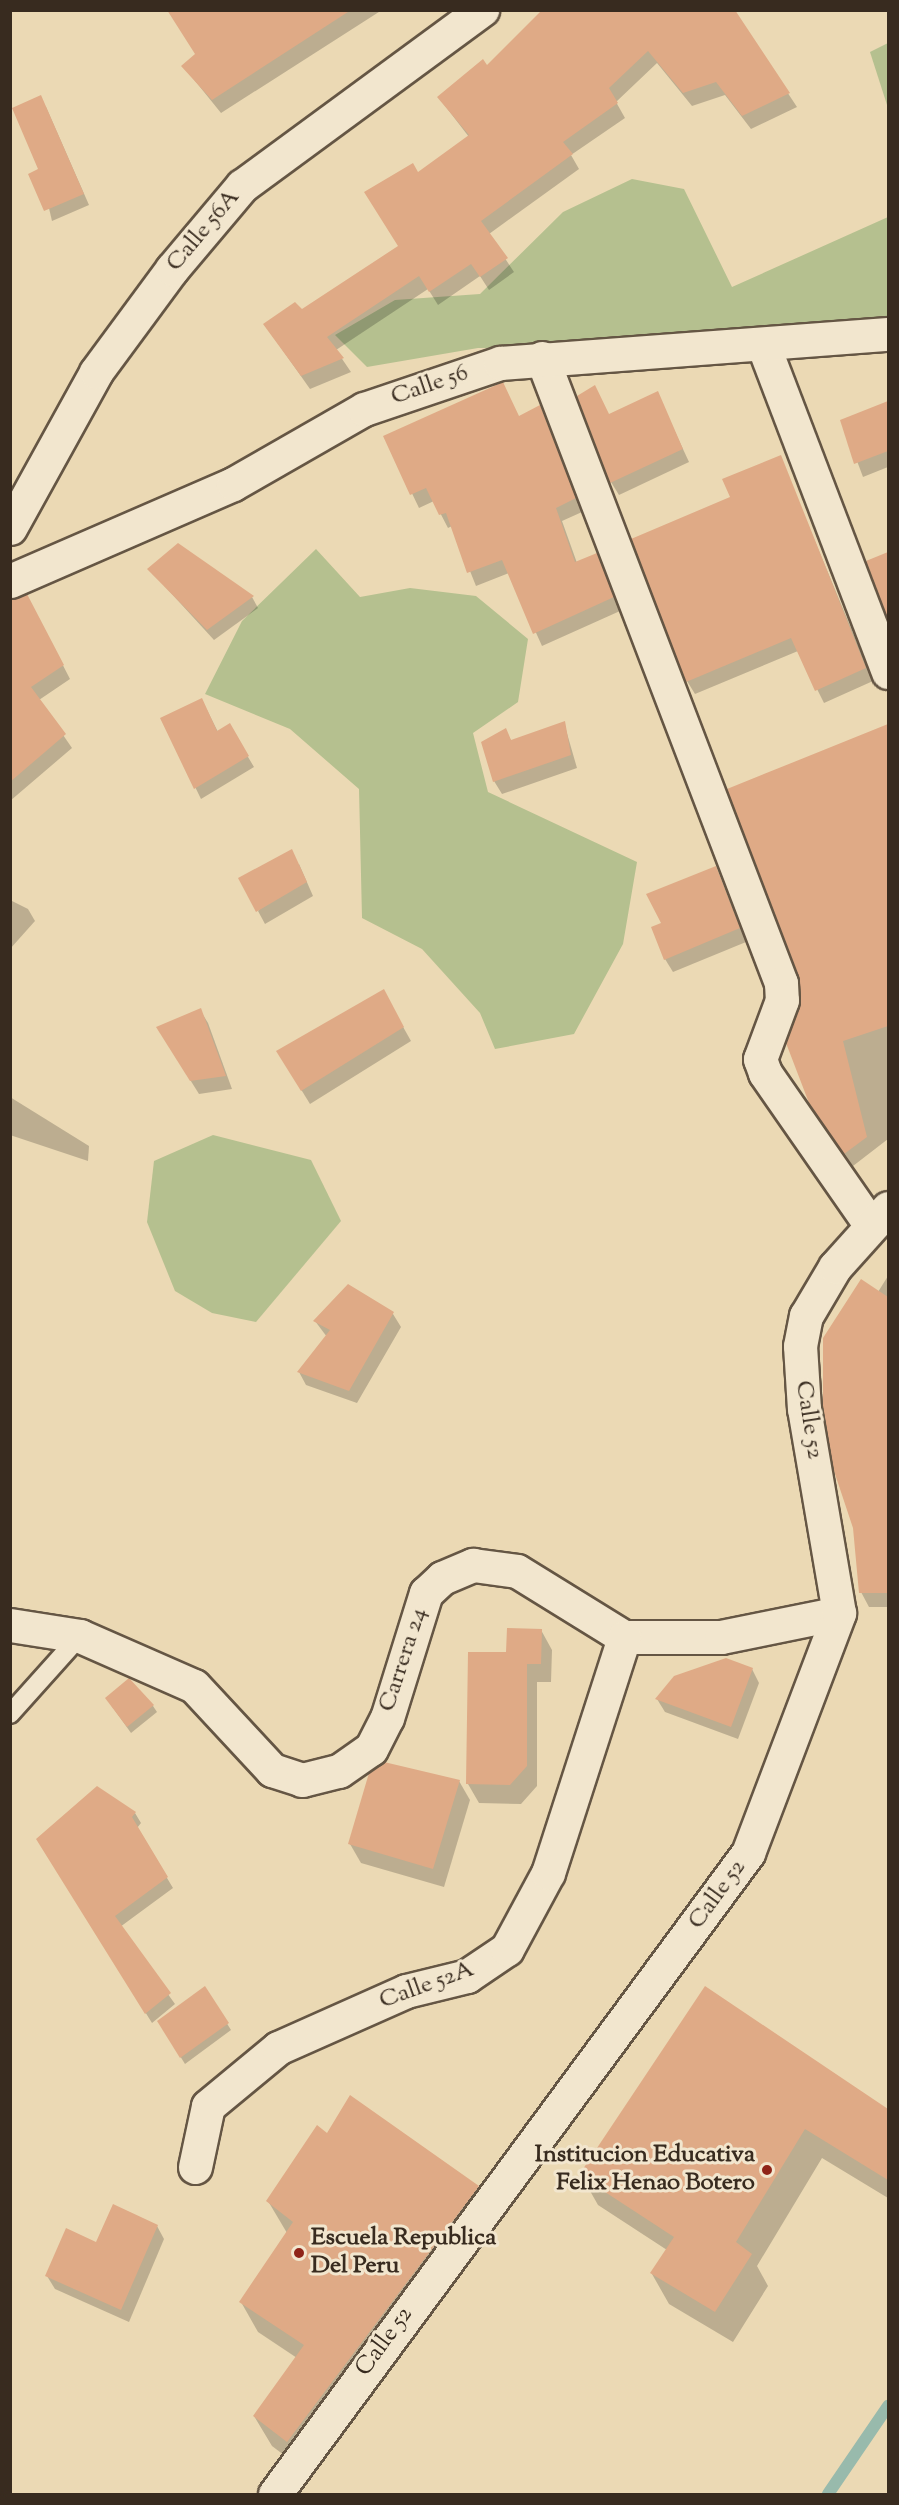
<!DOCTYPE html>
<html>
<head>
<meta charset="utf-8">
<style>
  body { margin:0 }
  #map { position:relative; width:899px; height:2505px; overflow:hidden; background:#ebd9b4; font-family:"Sorts Mill Goudy",serif }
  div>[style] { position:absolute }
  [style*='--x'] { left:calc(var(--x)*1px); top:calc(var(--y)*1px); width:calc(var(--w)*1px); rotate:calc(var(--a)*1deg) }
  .green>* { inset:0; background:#b5c08f }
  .shadow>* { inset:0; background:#0003 }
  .stream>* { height:12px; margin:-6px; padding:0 6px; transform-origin:6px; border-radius:6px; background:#98baac }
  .building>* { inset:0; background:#dfaa86 }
  .roads { filter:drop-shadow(2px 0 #655644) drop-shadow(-2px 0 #655644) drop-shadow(0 2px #655644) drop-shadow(0 -2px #655644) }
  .service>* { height:18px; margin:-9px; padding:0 9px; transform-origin:9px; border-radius:9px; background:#f2e6ce }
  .minor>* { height:33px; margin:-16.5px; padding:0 16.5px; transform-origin:16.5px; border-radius:16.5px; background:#f2e6ce }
  .tertiary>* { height:33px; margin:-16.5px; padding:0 16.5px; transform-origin:16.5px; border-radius:16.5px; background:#f2e6ce }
  .dots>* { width:16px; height:16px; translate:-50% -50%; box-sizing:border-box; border:3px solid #f2e6ce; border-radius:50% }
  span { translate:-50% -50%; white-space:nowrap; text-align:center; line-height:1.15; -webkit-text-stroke:6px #f2e6ce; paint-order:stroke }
  .street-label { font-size:24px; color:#382b1f }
  .poi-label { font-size:24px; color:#382b1f; font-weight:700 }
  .right { translate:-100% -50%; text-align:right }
  .left { translate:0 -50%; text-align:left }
  .frame { position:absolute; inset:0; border:12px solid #382b1f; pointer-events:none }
</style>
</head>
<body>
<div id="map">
  <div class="green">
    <div style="clip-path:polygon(888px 43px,888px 108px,870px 52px)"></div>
    <div style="clip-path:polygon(632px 179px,684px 189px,732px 287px,888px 217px,888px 327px,577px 347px,478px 348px,367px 367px,335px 335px,395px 300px,480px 294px,563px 212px)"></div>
    <div style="clip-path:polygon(316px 549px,360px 597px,410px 588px,476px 596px,528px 639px,518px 702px,473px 733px,488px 792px,637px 862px,623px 944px,574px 1034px,495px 1049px,480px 1013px,422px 949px,362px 918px,359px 789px,290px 729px,205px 694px,242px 621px)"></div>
    <div style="clip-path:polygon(213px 1135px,311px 1160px,341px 1221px,256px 1322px,212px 1313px,175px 1291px,147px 1222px,154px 1161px)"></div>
  </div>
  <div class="shadow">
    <div style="clip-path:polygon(169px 10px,382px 10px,221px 113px,183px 66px,197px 55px)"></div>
    <div style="clip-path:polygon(733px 10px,797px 107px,751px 129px,725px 95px,692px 106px,657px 63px,616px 102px,625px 118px,571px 155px,579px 169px,489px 234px,514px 272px,489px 290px,480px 276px,438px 305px,428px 289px,336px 350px,351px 372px,310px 389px,265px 325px,301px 311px,399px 247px,417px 174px,469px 137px,439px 98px,487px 67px)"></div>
    <div style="clip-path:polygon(46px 107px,89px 205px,52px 221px,40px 170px)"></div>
    <div style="clip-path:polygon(657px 393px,689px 462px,619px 495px,611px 482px,609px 415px)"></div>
    <div style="clip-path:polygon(888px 402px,888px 467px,863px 477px,842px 421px)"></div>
    <div style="clip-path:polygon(539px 407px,582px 512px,562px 521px,577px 563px,596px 555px,620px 611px,542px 646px,509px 573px,476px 586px,452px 526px,448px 528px,434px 501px,419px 508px,385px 437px,519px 418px)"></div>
    <div style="clip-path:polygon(780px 457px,873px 681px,824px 703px,798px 651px,695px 694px,687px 681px,732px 498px)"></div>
    <div style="clip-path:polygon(888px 554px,888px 616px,867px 561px)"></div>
    <div style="clip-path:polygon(149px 569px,252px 597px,258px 608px,214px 640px)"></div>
    <div style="clip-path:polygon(34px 609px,70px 679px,39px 700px,72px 748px,10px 801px,10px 664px)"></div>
    <div style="clip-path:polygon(207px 710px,218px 732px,229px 725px,254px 767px,201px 799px,162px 719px)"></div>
    <div style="clip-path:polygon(564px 723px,577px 768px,502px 794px,494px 781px,505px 730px,512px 742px)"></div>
    <div style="clip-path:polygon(888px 726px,888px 1139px,853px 1166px,810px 1102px,800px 976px,729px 790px)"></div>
    <div style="clip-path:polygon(299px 864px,313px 896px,265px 924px,258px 911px)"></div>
    <div style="clip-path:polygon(716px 868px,746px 942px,673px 972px,665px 959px,663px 924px)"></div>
    <div style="clip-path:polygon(10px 900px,28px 909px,35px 921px,10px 949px)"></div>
    <div style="clip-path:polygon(383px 991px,411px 1041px,310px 1104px,286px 1065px)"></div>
    <div style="clip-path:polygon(200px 1010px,208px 1023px,232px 1089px,199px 1094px,166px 1041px)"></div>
    <div style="clip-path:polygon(10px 1097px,89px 1146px,88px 1161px,10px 1135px)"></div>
    <div style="clip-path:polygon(888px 1276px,888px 1607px,869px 1607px,861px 1592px,878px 1292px)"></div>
    <div style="clip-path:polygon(393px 1314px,401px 1327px,357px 1403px,306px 1385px,299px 1372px,327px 1337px,315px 1321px)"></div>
    <div style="clip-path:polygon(541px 1630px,552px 1650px,551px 1682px,537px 1682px,537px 1786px,521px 1804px,479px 1803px,468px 1784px,508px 1654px)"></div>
    <div style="clip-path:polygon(752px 1669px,759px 1683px,738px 1739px,665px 1712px,657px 1699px)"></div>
    <div style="clip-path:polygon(111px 1705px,153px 1706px,157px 1712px,131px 1733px)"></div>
    <div style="clip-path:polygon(459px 1781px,470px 1800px,444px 1887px,361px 1863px,350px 1844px)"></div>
    <div style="clip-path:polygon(135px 1813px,141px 1823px,137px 1828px,173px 1888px,120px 1927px,175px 2004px,152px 2023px,44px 1850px)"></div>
    <div style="clip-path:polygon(205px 1988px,231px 2030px,185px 2064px,159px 2022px)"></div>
    <div style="clip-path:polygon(705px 1988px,888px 2111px,888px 2198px,822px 2158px,757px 2266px,768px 2286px,733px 2342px,669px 2304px,652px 2274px,667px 2250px,598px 2205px,581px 2175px)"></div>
    <div style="clip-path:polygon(328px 2135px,478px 2187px,496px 2217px,305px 2471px,272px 2446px,254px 2416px,297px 2358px,258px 2332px,241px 2302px,287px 2233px,268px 2201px)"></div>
    <div style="clip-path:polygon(157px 2226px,164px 2239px,129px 2322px,55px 2289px,47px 2276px)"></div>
  </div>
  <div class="stream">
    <div style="--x:828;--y:2494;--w:107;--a:-55.7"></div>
  </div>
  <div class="building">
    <div style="clip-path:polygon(167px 10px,351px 10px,212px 100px,181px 66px,195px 54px)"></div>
    <div style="clip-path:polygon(542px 10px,735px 10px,790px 93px,742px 116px,716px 82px,683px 93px,648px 51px,609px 88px,618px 103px,563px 142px,573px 154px,481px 221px,508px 258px,480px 277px,471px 264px,429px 292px,419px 276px,327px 337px,344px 358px,301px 376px,263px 324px,295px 302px,302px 309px,398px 246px,364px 192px,413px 163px,418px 172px,469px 135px,437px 97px,483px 59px,487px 65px)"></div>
    <div style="clip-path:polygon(41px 95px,84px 194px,44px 211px,28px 174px,38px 169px,12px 108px)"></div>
    <div style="clip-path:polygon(503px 382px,519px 416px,540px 405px,576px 498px,556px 508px,575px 562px,597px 553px,614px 597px,533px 634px,502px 560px,467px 573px,446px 513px,439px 515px,426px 488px,410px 495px,383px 436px)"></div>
    <div style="clip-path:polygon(595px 385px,609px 414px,658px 391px,683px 449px,610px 483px,577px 396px)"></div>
    <div style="clip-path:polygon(888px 401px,888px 451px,854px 464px,840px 420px)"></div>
    <div style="clip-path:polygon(781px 455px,866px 668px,815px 691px,791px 638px,686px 682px,631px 539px,730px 497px,722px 479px)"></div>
    <div style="clip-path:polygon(178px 543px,254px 596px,207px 630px,147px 569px)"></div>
    <div style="clip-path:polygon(888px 552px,888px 621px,866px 561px)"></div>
    <div style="clip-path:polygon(27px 594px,64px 665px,31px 687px,66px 734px,10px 782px,10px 599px)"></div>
    <div style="clip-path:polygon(202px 698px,217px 731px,230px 723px,249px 756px,194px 789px,160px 718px)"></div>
    <div style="clip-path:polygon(565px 721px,571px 755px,493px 782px,481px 742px,506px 728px,511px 740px)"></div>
    <div style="clip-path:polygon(888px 724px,888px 1026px,843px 1041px,867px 1137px,844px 1154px,809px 1103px,786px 1043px,800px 1006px,799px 977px,727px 789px)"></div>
    <div style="clip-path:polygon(292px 849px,307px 882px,256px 912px,238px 878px)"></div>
    <div style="clip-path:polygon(716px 866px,740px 928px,664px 960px,651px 927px,661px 923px,646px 894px)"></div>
    <div style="clip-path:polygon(384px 989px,404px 1027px,301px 1091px,276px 1051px)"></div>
    <div style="clip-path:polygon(201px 1008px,226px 1076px,190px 1081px,156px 1027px)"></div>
    <div style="clip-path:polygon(861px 1279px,888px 1297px,888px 1593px,859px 1593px,853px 1528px,833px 1468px,823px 1407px,823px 1338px)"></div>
    <div style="clip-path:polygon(348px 1284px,394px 1312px,349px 1391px,297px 1372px,330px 1330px,313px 1321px)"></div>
    <div style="clip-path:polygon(507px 1628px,542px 1629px,541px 1664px,527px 1664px,527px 1766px,510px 1785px,466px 1784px,468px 1652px,506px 1652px)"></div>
    <div style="clip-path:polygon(726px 1658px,753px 1668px,731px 1727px,655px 1699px,674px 1676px)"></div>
    <div style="clip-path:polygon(129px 1678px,154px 1705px,127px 1727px,105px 1698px)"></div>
    <div style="clip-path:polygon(384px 1762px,460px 1780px,433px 1869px,348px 1844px,369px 1773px)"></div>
    <div style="clip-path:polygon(97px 1786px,136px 1812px,132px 1817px,168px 1877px,115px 1916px,171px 1993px,145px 2014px,36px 1839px)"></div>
    <div style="clip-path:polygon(205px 1986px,229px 2023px,180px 2058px,157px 2021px)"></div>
    <div style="clip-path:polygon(705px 1986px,888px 2109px,888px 2180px,805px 2129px,736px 2242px,752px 2254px,715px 2312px,650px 2273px,674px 2237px,579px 2175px)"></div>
    <div style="clip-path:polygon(350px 2095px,479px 2186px,287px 2442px,253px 2416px,304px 2345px,239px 2302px,293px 2222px,266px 2201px,317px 2125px,327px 2133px)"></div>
    <div style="clip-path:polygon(113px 2204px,158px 2225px,121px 2310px,45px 2276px,66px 2228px,96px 2242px)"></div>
  </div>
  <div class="roads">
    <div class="service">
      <div style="--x:10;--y:1714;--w:105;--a:-48.1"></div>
    </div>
    <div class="minor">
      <div style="--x:764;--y:347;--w:348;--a:69.1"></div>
      <div style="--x:542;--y:358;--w:669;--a:69.07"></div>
      <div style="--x:781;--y:983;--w:17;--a:87"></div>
      <div style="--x:782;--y:1000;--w:63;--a:110.4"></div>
      <div style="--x:760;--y:1059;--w:15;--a:70"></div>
      <div style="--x:765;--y:1073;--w:184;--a:55.2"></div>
      <div style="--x:10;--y:528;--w:178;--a:-61.1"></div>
      <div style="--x:96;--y:372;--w:128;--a:-53.6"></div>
      <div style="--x:172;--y:269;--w:109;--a:-49.9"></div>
      <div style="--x:242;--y:186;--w:298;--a:-36.3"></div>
      <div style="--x:10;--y:581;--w:243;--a:-23.5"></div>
      <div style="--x:233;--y:484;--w:151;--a:-29.8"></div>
      <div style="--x:364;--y:409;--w:144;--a:-18.7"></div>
      <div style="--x:500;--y:363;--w:389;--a:-4.3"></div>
      <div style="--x:10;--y:1625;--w:71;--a:8.9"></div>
      <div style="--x:80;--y:1636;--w:124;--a:23.7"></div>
      <div style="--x:194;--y:1686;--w:115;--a:47.1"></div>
      <div style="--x:272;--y:1770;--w:32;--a:18"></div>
      <div style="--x:302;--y:1780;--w:38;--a:-14"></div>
      <div style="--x:339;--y:1771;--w:39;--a:-35"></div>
      <div style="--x:371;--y:1749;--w:35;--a:-63"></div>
      <div style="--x:387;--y:1718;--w:131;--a:-72.7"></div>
      <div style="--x:426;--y:1593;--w:22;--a:-43"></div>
      <div style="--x:442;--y:1578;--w:34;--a:-23"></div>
      <div style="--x:473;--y:1565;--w:44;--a:7.8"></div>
      <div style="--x:517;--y:1571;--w:126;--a:31.7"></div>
      <div style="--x:624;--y:1637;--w:97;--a:0"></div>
      <div style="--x:721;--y:1637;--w:120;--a:-11.5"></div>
      <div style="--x:195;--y:2167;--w:62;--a:-78"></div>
      <div style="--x:208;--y:2106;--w:91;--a:-39.6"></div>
      <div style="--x:278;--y:2048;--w:140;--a:-24"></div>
      <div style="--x:406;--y:1991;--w:63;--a:-13.8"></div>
      <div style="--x:467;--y:1976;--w:48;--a:-34"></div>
      <div style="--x:507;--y:1949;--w:86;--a:-61.7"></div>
      <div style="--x:548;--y:1873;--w:248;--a:-72.1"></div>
    </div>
    <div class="tertiary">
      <div style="--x:275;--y:2494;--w:797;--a:-53.58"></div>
      <div style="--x:748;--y:1853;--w:257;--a:-69.2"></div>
      <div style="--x:839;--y:1613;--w:207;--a:-99.7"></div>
      <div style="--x:804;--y:1409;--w:63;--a:-93.6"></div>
      <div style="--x:800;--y:1346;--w:31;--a:-79"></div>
      <div style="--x:806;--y:1316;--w:57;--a:-59.4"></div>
      <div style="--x:835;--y:1267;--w:79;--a:-48.1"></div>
    </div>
  </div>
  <div class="dots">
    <div style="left:767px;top:2170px;background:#8f2418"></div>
    <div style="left:299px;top:2253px;background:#8f2418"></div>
  </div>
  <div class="street-label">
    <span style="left:204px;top:231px;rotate:-50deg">Calle 56A</span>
    <span style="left:430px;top:386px;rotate:-19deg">Calle 56</span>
    <span style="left:808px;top:1420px;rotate:81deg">Calle 52</span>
    <span style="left:404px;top:1660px;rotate:-72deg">Carrera 24</span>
    <span style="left:718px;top:1895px;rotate:-54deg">Calle 52</span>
    <span style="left:427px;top:1986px;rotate:-20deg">Calle 52A</span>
    <span style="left:385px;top:2342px;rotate:-54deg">Calle 52</span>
  </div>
  <div class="poi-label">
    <span class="right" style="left:755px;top:2170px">Institucion Educativa<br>Felix Henao Botero</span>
    <span class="left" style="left:311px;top:2253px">Escuela Republica<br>Del Peru</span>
  </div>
  <div class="frame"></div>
</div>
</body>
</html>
